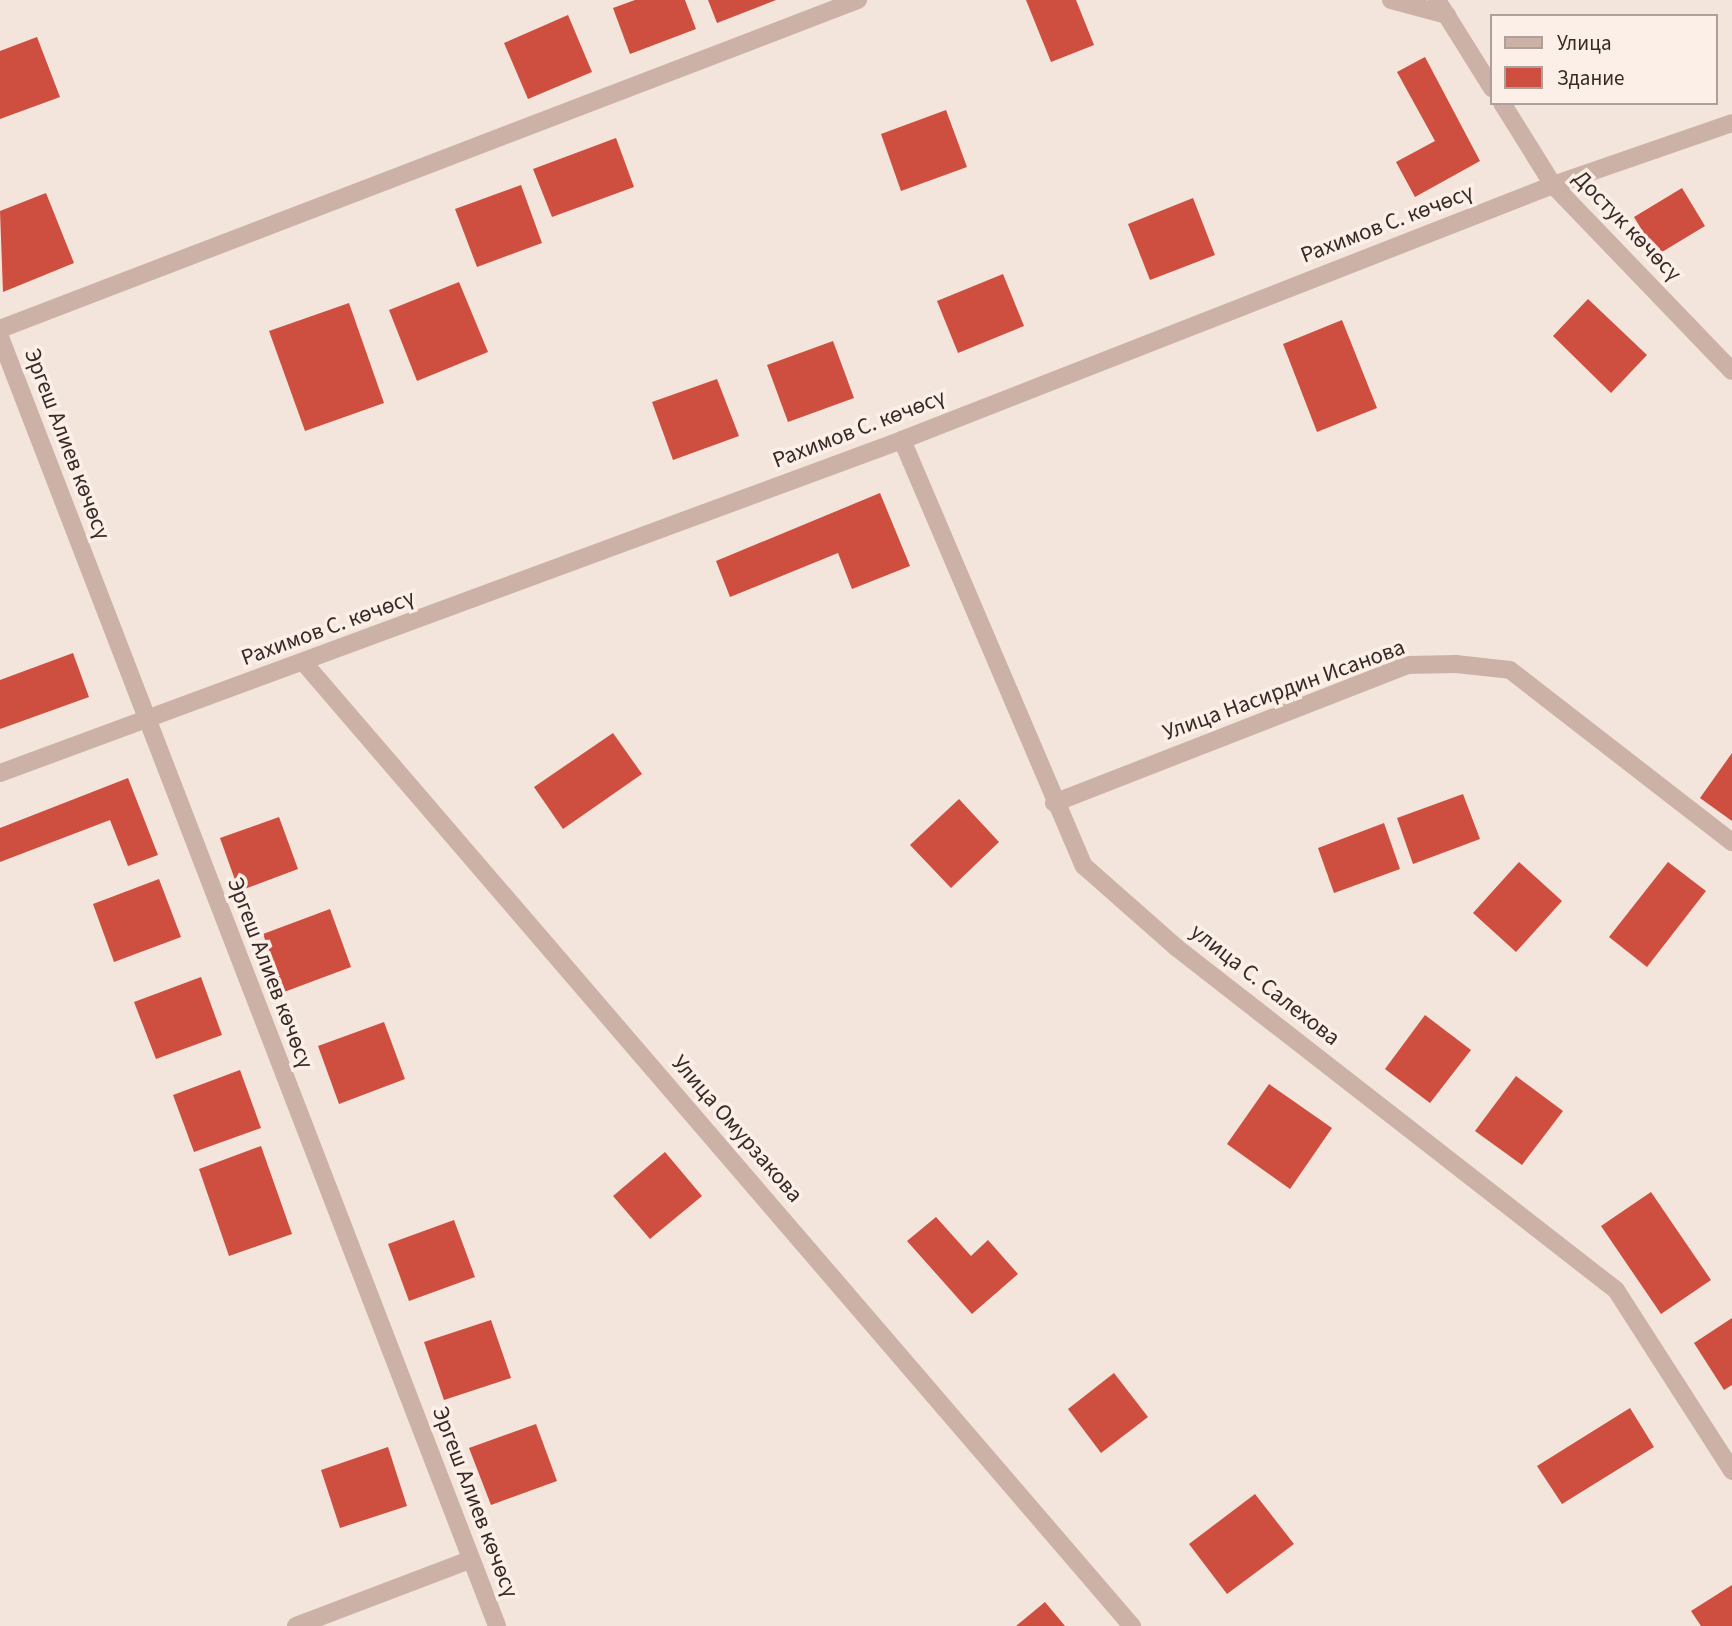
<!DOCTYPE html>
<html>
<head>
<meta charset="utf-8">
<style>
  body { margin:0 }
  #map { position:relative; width:1732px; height:1626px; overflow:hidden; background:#f3e5db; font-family:"Source Sans 3",sans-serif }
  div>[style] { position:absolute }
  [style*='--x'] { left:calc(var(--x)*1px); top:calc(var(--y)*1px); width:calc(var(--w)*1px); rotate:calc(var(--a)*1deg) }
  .building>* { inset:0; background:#ce4e3f }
  .minor>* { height:18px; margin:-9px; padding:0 9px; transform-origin:9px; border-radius:9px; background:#ccb2a6 }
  span { translate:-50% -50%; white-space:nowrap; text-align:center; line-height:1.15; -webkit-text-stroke:7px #fbefe8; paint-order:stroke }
  .street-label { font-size:23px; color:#382a27 }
  .legend { position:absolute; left:1490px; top:14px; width:228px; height:91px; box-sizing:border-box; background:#fbefe8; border:2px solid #ada09b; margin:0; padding:9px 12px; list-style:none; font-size:21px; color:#382a27 }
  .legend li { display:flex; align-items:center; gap:14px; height:35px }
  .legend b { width:35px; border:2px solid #ada09b }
</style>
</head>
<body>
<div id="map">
  <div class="building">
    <div style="clip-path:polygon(635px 0,685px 0,696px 29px,630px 54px,613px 8px)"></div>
    <div style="clip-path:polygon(708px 0,776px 0,717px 23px)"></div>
    <div style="clip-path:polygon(1026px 0,1076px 0,1094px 45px,1051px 62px)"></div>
    <div style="clip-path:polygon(568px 15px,592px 72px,528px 99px,504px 43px)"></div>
    <div style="clip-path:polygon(37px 37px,60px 97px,0 119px,0 51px)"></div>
    <div style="clip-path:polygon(1425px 57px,1480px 161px,1415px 197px,1396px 162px,1435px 141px,1397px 72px)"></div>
    <div style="clip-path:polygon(946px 110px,967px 167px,901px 191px,881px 134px)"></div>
    <div style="clip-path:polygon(616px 138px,634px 187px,552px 217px,533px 169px)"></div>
    <div style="clip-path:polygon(521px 185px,542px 243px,477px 267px,455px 209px)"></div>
    <div style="clip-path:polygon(1682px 188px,1705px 226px,1657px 255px,1634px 217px)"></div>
    <div style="clip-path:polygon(46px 193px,74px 263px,3px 292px,0 211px)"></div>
    <div style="clip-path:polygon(1193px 198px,1215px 255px,1150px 280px,1128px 224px)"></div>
    <div style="clip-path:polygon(1003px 274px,1024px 326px,958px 353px,937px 301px)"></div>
    <div style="clip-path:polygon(459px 282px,488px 352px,417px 381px,389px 310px)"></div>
    <div style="clip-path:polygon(1588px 299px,1647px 355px,1611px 393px,1553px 336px)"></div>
    <div style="clip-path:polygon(349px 303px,384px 403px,305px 431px,269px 331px)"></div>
    <div style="clip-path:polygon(1342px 320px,1377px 408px,1317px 432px,1283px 344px)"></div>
    <div style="clip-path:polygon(833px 341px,854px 398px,788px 422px,767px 365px)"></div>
    <div style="clip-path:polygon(717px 379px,739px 436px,673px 460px,652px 402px)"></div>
    <div style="clip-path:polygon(880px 493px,910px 566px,852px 589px,838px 553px,730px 597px,716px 561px)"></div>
    <div style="clip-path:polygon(73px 653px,89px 697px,0 729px,0 680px)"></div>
    <div style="clip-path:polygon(613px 733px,642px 774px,563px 829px,534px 787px)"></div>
    <div style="clip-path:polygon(1732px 753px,1732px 821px,1700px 798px)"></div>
    <div style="clip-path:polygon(128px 778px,158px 855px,128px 866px,110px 820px,0 862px,0 828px)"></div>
    <div style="clip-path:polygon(1463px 794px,1480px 839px,1413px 864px,1397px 818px)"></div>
    <div style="clip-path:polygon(959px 799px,999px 842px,951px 888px,910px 845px)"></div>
    <div style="clip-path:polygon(279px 817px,298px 869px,239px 891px,220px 838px)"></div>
    <div style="clip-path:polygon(1384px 823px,1400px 869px,1334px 893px,1318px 848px)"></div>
    <div style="clip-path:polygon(1519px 862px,1562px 901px,1516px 952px,1473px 913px)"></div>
    <div style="clip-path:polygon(1668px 862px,1706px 891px,1647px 967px,1609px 937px)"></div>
    <div style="clip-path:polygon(159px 879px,181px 937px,114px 962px,93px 904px)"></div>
    <div style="clip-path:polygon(330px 909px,351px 967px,284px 992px,263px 934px)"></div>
    <div style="clip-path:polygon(201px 977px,222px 1035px,156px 1059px,134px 1002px)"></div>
    <div style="clip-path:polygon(1425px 1015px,1471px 1050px,1430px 1103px,1385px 1069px)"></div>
    <div style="clip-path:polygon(384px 1022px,405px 1079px,339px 1104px,318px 1046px)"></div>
    <div style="clip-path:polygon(240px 1070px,261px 1128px,194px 1152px,173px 1095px)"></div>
    <div style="clip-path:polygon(1516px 1076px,1563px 1111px,1522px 1165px,1475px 1131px)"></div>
    <div style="clip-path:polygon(1269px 1084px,1332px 1128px,1290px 1189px,1227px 1144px)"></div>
    <div style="clip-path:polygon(261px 1146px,292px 1234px,229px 1256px,199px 1169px)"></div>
    <div style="clip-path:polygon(665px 1152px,702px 1196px,650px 1239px,613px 1196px)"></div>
    <div style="clip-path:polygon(1651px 1192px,1711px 1280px,1661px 1314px,1601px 1226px)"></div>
    <div style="clip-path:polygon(936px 1217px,971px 1256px,988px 1240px,1018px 1274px,972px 1314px,907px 1241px)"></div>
    <div style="clip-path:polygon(454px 1220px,475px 1277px,409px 1301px,388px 1244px)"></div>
    <div style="clip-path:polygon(1732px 1318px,1732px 1385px,1724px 1390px,1694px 1343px)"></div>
    <div style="clip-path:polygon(491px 1320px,511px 1378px,444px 1400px,424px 1342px)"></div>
    <div style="clip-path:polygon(1114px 1373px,1148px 1417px,1101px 1453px,1068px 1409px)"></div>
    <div style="clip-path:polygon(1630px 1408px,1654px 1447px,1562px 1504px,1537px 1466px)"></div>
    <div style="clip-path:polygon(536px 1424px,557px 1481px,491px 1505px,469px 1448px)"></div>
    <div style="clip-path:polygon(388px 1447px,407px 1506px,340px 1528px,321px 1470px)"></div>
    <div style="clip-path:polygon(1255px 1494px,1294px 1544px,1227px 1594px,1189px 1544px)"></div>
    <div style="clip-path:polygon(1732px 1585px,1732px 1626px,1701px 1626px,1691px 1611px)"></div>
    <div style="clip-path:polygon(1045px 1602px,1065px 1626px,1016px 1626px)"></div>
  </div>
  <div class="minor">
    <div style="--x:1391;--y:0;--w:58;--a:15"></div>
    <div style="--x:1437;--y:0;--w:104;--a:58"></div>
    <div style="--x:1502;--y:103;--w:97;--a:58.1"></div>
    <div style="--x:1553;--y:185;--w:258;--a:46.1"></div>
    <div style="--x:0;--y:329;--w:919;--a:-20.98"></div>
    <div style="--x:0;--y:337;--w:1381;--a:68.91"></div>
    <div style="--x:902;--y:440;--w:463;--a:66.9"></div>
    <div style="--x:1084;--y:866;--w:124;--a:41.4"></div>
    <div style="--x:1177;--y:948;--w:556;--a:37.92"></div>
    <div style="--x:1616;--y:1290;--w:215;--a:57.3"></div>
    <div style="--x:305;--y:664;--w:1269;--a:49.32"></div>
    <div style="--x:0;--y:773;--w:962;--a:-20.26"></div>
    <div style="--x:902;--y:440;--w:699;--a:-21.39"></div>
    <div style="--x:1553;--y:185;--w:189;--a:-19.1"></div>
    <div style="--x:1054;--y:803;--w:380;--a:-21.3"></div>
    <div style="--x:1408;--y:665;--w:48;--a:-1.2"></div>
    <div style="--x:1456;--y:664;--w:54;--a:6.3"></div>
    <div style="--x:1510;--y:670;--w:281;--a:37.8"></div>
    <div style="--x:296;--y:1626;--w:186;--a:-20.8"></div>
  </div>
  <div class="street-label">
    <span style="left:1387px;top:224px;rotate:-21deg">Рахимов С. көчөсү</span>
    <span style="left:1627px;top:226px;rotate:46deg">Достук көчөсү</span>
    <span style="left:859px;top:429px;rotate:-21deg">Рахимов С. көчөсү</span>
    <span style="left:67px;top:444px;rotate:69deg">Эргеш Алиев көчөсү</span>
    <span style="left:328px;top:628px;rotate:-20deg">Рахимов С. көчөсү</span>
    <span style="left:1284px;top:690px;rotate:-20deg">Улица Насирдин Исанова</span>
    <span style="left:270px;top:973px;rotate:69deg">Эргеш Алиев көчөсү</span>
    <span style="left:1265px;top:985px;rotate:38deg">улица С. Салехова</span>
    <span style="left:737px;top:1129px;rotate:49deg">Улица Омурзакова</span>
    <span style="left:475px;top:1502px;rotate:69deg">Эргеш Алиев көчөсү</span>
  </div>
  <ul class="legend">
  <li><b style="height:9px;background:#ccb2a6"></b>Улица</li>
  <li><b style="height:19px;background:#ce4e3f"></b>Здание</li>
  </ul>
</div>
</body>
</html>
